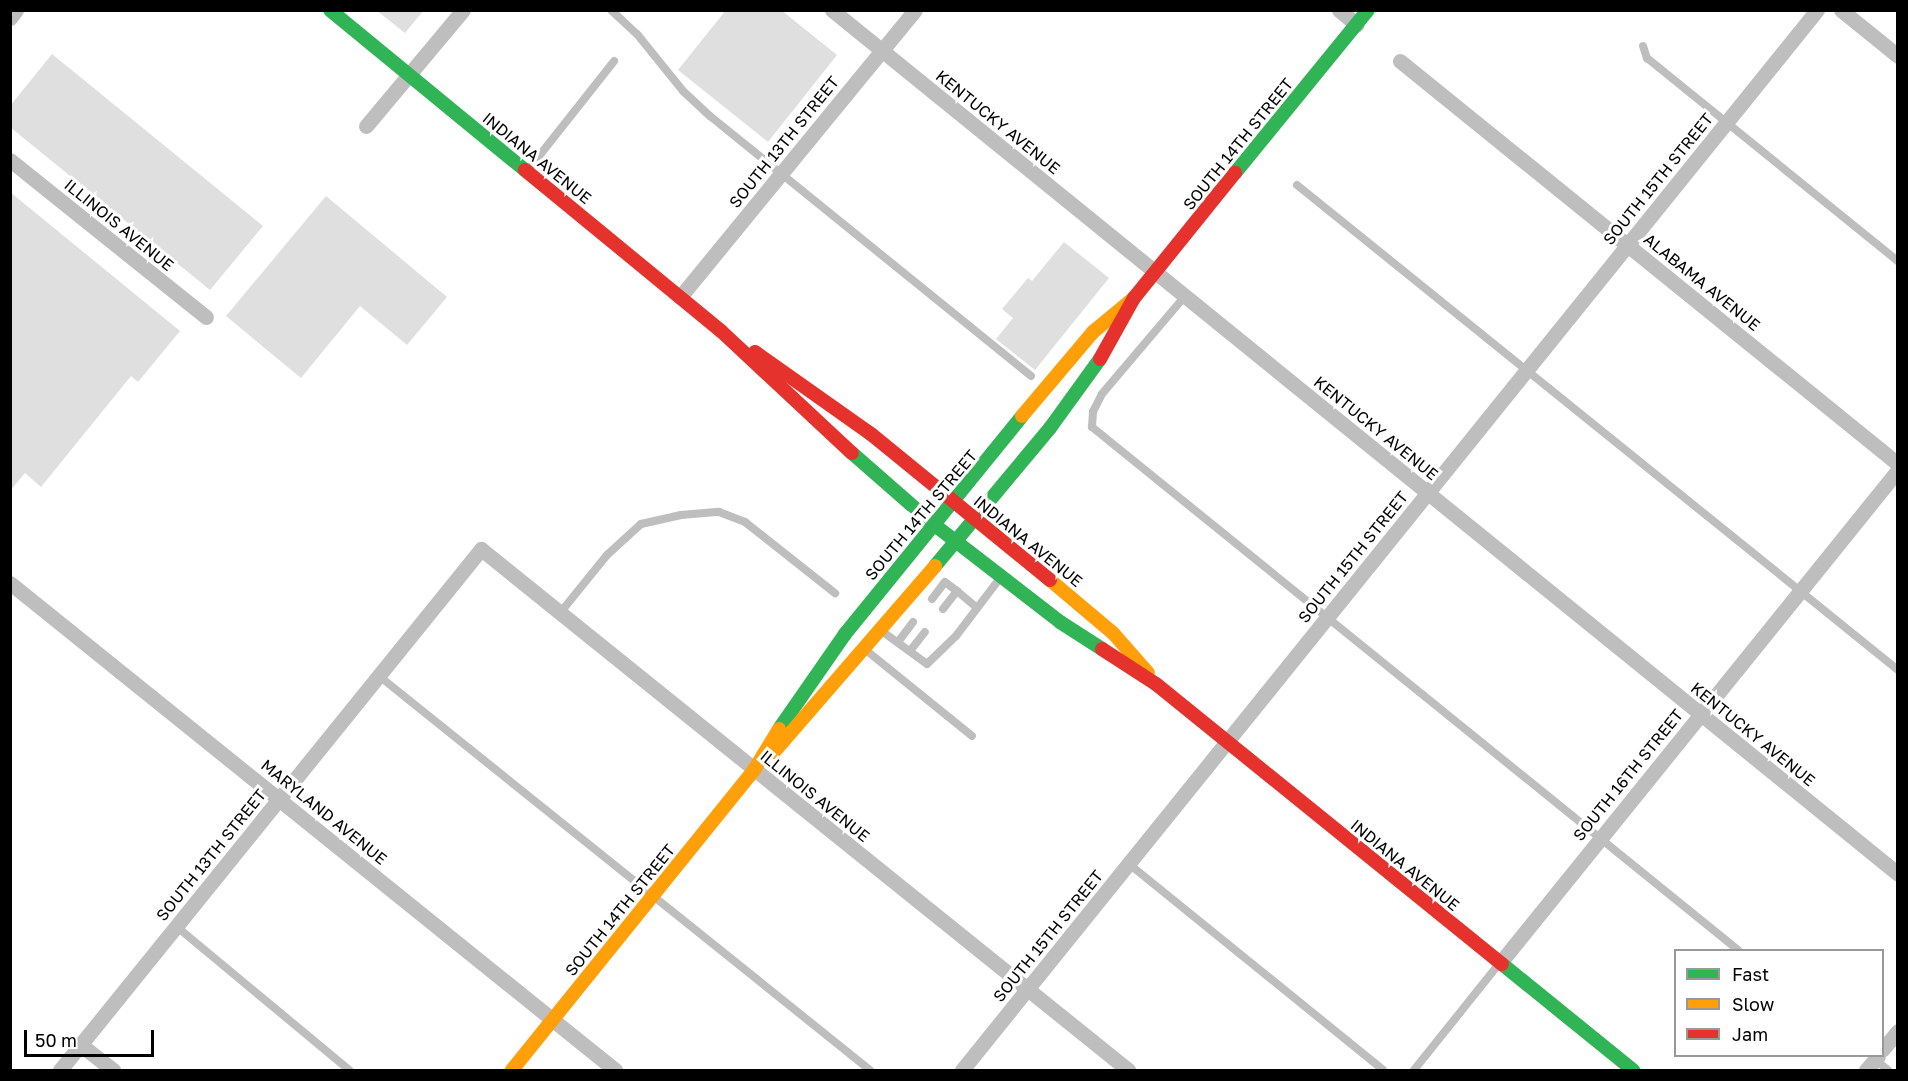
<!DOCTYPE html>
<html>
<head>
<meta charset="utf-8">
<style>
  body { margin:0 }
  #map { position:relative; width:1908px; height:1081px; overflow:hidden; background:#fff; font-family:"Golos Text",sans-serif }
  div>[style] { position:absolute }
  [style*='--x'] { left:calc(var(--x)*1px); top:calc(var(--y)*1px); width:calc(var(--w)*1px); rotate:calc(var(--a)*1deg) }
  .building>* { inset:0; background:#dfdfdf }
  .lane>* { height:8px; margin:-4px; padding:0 4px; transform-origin:4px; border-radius:4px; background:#bebebe }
  .street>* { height:15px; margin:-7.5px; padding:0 7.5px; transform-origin:7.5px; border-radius:7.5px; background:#bebebe }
  .fast>* { height:14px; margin:-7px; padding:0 7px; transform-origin:7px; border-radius:7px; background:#30b455 }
  .slow>* { height:14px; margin:-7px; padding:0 7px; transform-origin:7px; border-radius:7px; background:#ff9f0a }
  .jam>* { height:14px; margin:-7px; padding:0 7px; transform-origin:7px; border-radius:7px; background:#e5322d }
  span { translate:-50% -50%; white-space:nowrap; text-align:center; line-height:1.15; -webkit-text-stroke:6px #fff; paint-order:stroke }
  .street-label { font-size:16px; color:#000 }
  .frame { position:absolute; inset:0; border:12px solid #000; pointer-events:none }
  .legend { position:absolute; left:1674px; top:949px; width:210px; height:108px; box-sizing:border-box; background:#fff; border:2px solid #999; margin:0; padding:8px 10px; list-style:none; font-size:18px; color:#000 }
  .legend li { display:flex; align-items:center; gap:12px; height:30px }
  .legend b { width:30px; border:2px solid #999 }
  .scale { position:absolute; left:24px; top:1030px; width:130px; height:27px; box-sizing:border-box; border:3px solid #000; border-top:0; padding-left:8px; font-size:18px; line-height:21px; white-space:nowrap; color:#000; -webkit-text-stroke:4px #fff; paint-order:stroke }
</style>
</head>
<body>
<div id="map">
  <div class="building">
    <div style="clip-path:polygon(376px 10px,424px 10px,405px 33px)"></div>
    <div style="clip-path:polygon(726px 10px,781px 10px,837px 55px,768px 142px,678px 70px)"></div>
    <div style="clip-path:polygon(52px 54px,263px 226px,210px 290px,10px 127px,10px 106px)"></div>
    <div style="clip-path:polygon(10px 192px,180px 331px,138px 382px,131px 376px,41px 487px,25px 473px,10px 491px)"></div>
    <div style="clip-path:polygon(326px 196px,447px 297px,407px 345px,360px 306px,301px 378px,226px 316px)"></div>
    <div style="clip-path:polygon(1064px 242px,1109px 278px,1035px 370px,996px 339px,1013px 318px,1002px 309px,1028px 278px,1032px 281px)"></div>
  </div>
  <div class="lane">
    <div style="--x:611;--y:10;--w:35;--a:43"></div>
    <div style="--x:637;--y:34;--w:73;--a:51.1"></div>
    <div style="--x:683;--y:91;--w:37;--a:43"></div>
    <div style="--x:710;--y:116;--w:413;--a:39"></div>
    <div style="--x:1643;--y:46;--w:13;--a:72"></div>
    <div style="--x:1647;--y:58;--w:323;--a:39"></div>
    <div style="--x:528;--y:170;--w:139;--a:-51.7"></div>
    <div style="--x:1297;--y:185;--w:772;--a:38.9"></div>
    <div style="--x:1185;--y:296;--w:128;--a:130.3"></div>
    <div style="--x:1102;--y:394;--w:20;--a:117"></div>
    <div style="--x:1093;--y:412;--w:15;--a:94"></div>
    <div style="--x:1092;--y:427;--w:831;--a:38.99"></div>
    <div style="--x:932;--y:599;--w:21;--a:-53"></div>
    <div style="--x:945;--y:582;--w:15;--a:37"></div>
    <div style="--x:943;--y:609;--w:23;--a:-52"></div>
    <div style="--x:957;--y:591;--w:26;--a:40"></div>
    <div style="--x:560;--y:613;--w:75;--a:-51"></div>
    <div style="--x:607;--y:555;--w:46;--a:-42.4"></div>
    <div style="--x:641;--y:524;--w:41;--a:-12.7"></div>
    <div style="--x:681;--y:515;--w:38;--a:-5"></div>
    <div style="--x:719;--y:512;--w:28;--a:21"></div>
    <div style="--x:745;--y:522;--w:115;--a:38.3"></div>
    <div style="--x:883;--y:632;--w:54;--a:36"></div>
    <div style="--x:927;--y:664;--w:40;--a:-44"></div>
    <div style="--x:956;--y:636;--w:73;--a:-52.8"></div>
    <div style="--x:898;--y:642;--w:25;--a:-53"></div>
    <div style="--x:867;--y:651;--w:135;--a:39"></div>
    <div style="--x:910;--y:651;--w:24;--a:-52"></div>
    <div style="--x:379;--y:676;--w:630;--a:38.75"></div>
    <div style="--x:1129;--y:864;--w:327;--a:39"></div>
    <div style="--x:177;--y:927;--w:224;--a:39.7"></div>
    <div style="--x:1873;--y:1058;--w:19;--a:39"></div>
    <div style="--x:1414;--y:1070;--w:136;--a:-51.3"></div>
  </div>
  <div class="street">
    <div style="--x:832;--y:10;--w:1372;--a:39.02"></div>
    <div style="--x:1339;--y:10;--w:23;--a:40"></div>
    <div style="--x:1841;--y:10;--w:73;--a:38.9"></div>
    <div style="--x:10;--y:18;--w:10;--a:-53"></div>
    <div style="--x:1400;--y:61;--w:641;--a:38.98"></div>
    <div style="--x:366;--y:126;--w:151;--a:-50.1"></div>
    <div style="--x:10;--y:160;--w:251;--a:38.7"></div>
    <div style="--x:680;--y:297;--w:371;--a:-50.7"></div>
    <div style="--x:10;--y:583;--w:777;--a:38.83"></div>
    <div style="--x:1500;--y:963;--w:634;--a:-51.09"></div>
    <div style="--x:81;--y:1045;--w:41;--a:38"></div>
    <div style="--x:1882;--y:1050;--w:25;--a:-50"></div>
    <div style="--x:60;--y:1070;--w:670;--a:-51.06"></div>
    <div style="--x:481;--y:549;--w:831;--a:38.84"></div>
    <div style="--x:962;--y:1070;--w:1362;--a:-51.11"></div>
    <div style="--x:1866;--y:1070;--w:18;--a:-49"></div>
  </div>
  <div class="fast">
    <div style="--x:330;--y:10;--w:252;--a:39.4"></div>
    <div style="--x:1235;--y:173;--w:210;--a:-50.8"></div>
    <div style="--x:852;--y:453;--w:106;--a:41.2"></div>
    <div style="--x:932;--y:523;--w:162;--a:37.7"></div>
    <div style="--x:1060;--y:622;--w:50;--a:32.7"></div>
    <div style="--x:935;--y:566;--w:180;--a:-50.2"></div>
    <div style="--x:1050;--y:428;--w:85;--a:-54.1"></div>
    <div style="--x:779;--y:729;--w:116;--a:-55.2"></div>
    <div style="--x:845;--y:634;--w:281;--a:-50.9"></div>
    <div style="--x:1502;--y:964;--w:169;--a:39"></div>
  </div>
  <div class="slow">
    <div style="--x:1022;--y:416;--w:110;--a:-49.8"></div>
    <div style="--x:1093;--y:332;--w:53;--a:-39.7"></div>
    <div style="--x:1050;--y:580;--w:82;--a:40.1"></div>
    <div style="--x:1113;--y:633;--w:53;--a:48.8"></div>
    <div style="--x:774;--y:752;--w:246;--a:-49.1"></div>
    <div style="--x:512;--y:1070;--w:385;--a:-51.1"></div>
    <div style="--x:754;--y:770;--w:48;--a:-58.6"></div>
  </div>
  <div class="jam">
    <div style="--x:525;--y:170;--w:254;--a:39.4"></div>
    <div style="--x:721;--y:331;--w:179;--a:43"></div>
    <div style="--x:755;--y:352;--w:142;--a:35.3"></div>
    <div style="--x:871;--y:434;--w:231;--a:39.2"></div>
    <div style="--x:1100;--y:359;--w:70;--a:-60.9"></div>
    <div style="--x:1134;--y:298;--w:161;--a:-51.1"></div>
    <div style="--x:1102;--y:649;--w:64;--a:32.9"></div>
    <div style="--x:1156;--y:684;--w:445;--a:39"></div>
  </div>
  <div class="street-label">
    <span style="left:998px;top:122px;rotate:39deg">KENTUCKY AVENUE</span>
    <span style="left:784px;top:142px;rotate:-51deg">SOUTH 13TH STREET</span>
    <span style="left:1238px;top:144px;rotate:-51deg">SOUTH 14TH STREET</span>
    <span style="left:537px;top:158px;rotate:39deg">INDIANA AVENUE</span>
    <span style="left:1658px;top:179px;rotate:-51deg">SOUTH 15TH STREET</span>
    <span style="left:119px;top:225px;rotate:39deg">ILLINOIS AVENUE</span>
    <span style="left:1702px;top:282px;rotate:39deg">ALABAMA AVENUE</span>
    <span style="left:1376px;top:428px;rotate:39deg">KENTUCKY AVENUE</span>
    <span style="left:921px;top:515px;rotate:-50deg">SOUTH 14TH STREET</span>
    <span style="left:1028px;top:541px;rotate:39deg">INDIANA AVENUE</span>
    <span style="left:1353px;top:557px;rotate:-51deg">SOUTH 15TH STREET</span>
    <span style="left:1753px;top:734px;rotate:39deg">KENTUCKY AVENUE</span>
    <span style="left:1628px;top:775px;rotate:-51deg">SOUTH 16TH STREET</span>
    <span style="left:815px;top:796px;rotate:39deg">ILLINOIS AVENUE</span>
    <span style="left:324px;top:812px;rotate:39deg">MARYLAND AVENUE</span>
    <span style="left:211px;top:855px;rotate:-51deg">SOUTH 13TH STREET</span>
    <span style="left:1405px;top:865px;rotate:39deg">INDIANA AVENUE</span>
    <span style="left:620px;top:910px;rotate:-51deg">SOUTH 14TH STREET</span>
    <span style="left:1048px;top:936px;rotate:-51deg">SOUTH 15TH STREET</span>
  </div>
  <div class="frame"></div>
  <ul class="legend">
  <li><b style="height:8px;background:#30b455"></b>Fast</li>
  <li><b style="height:8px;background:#ff9f0a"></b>Slow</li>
  <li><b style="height:8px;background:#e5322d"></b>Jam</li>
  </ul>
  <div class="scale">50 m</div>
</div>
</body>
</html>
